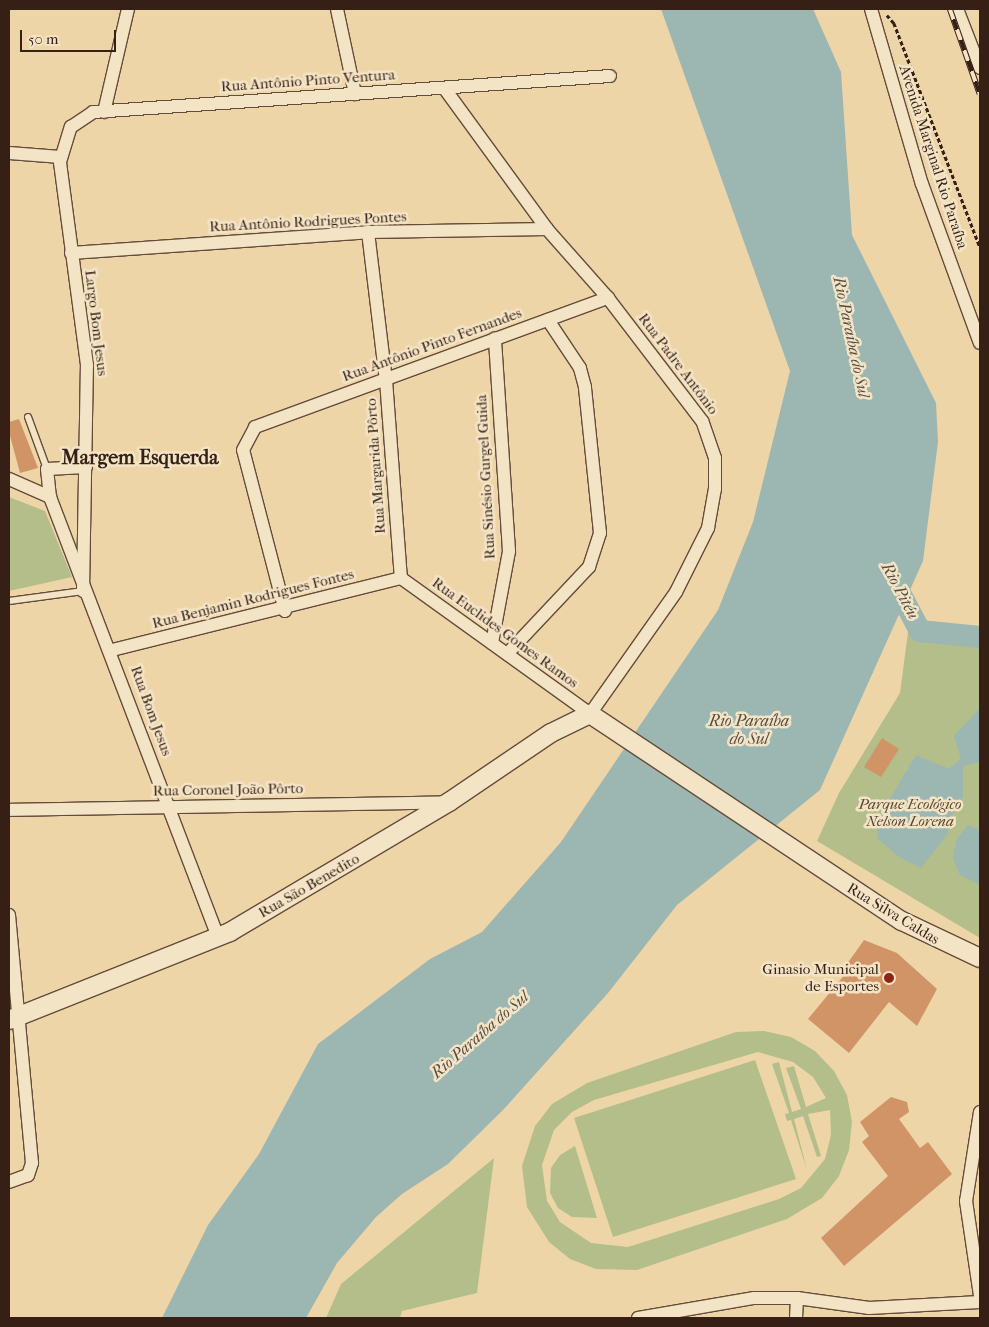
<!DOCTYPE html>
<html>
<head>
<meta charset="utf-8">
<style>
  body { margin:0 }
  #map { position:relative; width:989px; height:1327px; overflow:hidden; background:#eed5a8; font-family:"IM FELL French Canon",serif }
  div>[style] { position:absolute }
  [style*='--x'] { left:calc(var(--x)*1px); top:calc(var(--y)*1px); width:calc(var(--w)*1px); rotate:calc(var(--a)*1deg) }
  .green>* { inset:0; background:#b4be8b }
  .water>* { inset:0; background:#9cb6b1 }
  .river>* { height:22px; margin:-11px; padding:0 11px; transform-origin:11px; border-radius:11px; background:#9cb6b1 }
  .building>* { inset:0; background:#d19467 }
  .path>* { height:2.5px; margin-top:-1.25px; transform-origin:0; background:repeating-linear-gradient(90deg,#361f15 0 4px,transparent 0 6.5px) }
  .roads { filter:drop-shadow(1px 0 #644c3a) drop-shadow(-1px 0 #644c3a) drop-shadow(0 1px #644c3a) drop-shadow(0 -1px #644c3a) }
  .service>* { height:6px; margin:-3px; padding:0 3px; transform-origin:3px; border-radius:3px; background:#f4e4c6 }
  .minor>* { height:12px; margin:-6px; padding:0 6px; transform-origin:6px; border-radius:6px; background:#f4e4c6 }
  .secondary>* { height:18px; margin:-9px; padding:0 9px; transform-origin:9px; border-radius:9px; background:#f4e4c6 }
  .rail>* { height:5.5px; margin-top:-2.75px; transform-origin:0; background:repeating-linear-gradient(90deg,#f4e4c6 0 11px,#361f15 0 22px); box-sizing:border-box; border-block:1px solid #361f15 }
  .dots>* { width:14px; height:14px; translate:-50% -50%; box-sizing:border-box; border:2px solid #f4e4c6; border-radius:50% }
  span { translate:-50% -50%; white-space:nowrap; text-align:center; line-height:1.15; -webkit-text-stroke:5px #f4e4c6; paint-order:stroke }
  .street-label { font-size:15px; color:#361f15 }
  .park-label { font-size:15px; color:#564732; font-style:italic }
  .poi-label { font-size:15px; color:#361f15 }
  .right { translate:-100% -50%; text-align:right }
  .water-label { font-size:16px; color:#554c44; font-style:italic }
  .district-label { font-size:20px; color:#361f15; font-weight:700 }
  .frame { position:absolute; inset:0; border:10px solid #361f15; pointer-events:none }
  .scale { position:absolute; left:20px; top:30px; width:96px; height:22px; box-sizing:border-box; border:2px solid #361f15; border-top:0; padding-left:6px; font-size:15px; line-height:18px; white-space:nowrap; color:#361f15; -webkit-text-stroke:4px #f4e4c6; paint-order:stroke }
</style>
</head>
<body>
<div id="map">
  <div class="green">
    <div style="clip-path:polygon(9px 497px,45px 511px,72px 577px,9px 591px)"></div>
    <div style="clip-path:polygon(908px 632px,980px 633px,980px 938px,817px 841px,839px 793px,900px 693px)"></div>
    <div style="clip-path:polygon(evenodd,764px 1031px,791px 1037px,815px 1051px,834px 1071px,847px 1095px,852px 1122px,849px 1150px,839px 1176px,822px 1198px,787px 1219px,637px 1270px,596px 1269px,570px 1259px,549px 1242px,527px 1207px,522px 1166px,535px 1126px,552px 1104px,587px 1083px,736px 1032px,764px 1031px,758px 1052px,793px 1062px,813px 1077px,826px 1098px,806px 1107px,794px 1066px,786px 1068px,801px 1109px,792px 1112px,779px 1062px,772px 1064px,789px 1113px,785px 1114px,787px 1121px,791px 1120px,807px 1170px,794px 1119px,803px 1116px,817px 1157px,821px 1156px,808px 1114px,830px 1110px,831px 1135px,825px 1159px,801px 1188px,779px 1199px,628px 1247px,591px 1243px,560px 1222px,547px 1201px,542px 1165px,554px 1130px,572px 1112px,594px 1100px,758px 1052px)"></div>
    <div style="clip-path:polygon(755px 1060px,796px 1179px,613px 1237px,574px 1118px)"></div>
    <div style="clip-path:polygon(575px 1146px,597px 1218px,572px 1217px,558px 1208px,550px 1193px,551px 1168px,560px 1155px)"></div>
    <div style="clip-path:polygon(494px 1158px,477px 1293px,402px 1311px,400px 1318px,326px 1318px,341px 1284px)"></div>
  </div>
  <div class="water">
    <div style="clip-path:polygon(661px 9px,813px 9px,841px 72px,852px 235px,936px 403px,938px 442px,923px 561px,820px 790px,677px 905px,608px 993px,504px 1109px,448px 1164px,402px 1194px,376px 1217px,337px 1263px,306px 1318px,162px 1318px,208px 1225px,259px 1154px,318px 1044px,430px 959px,482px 932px,561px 842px,718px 610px,753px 522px,790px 371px)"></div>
    <div style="clip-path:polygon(980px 708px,980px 762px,963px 766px,963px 797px,951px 816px,947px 835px,921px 868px,899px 857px,878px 839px,876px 822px,916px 755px,949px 769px,961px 759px,954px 736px)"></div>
    <div style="clip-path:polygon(968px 825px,980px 830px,980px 885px,960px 875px,953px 858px,956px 840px)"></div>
  </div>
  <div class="river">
    <div style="--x:889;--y:572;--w:67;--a:62.3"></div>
    <div style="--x:920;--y:631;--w:60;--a:5.7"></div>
  </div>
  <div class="building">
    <div style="clip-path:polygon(19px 419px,38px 468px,20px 473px,9px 432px,9px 422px)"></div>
    <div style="clip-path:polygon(882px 738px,899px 749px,881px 777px,864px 767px)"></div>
    <div style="clip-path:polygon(864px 940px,897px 953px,937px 989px,917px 1026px,889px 1002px,849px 1053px,808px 1019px,846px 973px,842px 971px)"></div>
    <div style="clip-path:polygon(891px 1097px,907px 1102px,909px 1112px,899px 1119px,920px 1148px,928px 1142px,952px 1174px,844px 1266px,821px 1238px,888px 1176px,862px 1142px,869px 1136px,860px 1122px)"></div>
  </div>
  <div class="path">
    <div style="--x:887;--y:15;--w:11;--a:49"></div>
    <div style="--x:894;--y:23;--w:240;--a:69"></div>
  </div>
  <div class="roads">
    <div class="service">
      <div style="--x:28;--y:417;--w:55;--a:69.9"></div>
      <div style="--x:9;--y:601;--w:75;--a:-7.7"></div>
    </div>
    <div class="minor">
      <div style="--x:337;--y:9;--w:87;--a:78"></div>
      <div style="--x:871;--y:9;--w:182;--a:73.8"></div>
      <div style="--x:922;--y:184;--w:169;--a:70"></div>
      <div style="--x:957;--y:9;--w:63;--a:68.7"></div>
      <div style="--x:104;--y:112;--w:106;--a:-76.9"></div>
      <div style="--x:9;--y:153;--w:52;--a:4.4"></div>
      <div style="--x:368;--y:232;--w:149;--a:83.1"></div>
      <div style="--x:386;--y:380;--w:199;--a:85.7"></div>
      <div style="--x:71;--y:253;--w:298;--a:-4"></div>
      <div style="--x:368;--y:232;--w:179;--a:-1"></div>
      <div style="--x:86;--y:467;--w:39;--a:177"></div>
      <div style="--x:47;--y:469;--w:28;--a:84"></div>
      <div style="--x:50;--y:497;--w:471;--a:69.1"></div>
      <div style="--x:9;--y:479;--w:45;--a:23.7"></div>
      <div style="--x:401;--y:578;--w:233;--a:35.7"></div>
      <div style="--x:590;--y:714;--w:149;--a:-54.8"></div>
      <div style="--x:676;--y:592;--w:72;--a:-63.4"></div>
      <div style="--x:708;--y:528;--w:40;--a:-80"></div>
      <div style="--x:715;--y:489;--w:31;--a:-90"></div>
      <div style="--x:715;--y:458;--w:39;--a:-109"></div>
      <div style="--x:702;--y:421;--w:155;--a:-127.4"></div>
      <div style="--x:608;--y:298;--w:92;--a:-131.5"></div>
      <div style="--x:547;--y:229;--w:173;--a:-126.1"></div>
      <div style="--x:83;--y:591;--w:226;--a:-89"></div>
      <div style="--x:87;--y:365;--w:205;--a:-97.6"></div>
      <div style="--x:60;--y:162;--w:37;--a:-73"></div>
      <div style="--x:71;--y:127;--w:27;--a:-34"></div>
      <div style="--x:93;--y:112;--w:518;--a:-3.98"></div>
      <div style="--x:285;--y:611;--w:166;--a:-104.6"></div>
      <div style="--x:243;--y:450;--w:26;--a:-62"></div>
      <div style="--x:255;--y:427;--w:376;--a:-20.1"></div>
      <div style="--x:492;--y:643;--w:94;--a:-79.5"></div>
      <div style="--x:509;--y:551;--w:213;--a:-93.8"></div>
      <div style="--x:112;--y:650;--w:298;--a:-14"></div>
      <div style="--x:507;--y:654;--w:120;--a:-46.7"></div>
      <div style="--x:589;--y:567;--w:36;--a:-72"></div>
      <div style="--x:600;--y:533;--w:147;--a:-95.9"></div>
      <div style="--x:585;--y:387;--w:20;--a:-105"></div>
      <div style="--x:580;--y:368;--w:58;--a:-123.7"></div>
      <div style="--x:9;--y:810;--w:440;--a:-1"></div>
      <div style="--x:9;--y:915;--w:249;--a:84.7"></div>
      <div style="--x:32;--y:1163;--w:13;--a:108"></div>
      <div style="--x:28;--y:1175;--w:20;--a:160"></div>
      <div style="--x:980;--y:1112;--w:90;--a:98.9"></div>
      <div style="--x:966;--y:1201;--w:96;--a:81.6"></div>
      <div style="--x:638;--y:1318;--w:118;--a:-9.8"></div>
      <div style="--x:754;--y:1298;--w:43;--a:0"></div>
      <div style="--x:797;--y:1298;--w:73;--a:7.9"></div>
      <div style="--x:869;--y:1308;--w:111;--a:-3.1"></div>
      <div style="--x:796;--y:1318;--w:20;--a:-87"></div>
    </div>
    <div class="secondary">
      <div style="--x:9;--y:1020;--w:238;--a:-21.7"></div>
      <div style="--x:230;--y:932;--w:255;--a:-30.7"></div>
      <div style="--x:449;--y:802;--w:123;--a:-34.1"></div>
      <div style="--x:551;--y:733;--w:43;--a:-26"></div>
      <div style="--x:590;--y:714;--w:374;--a:33.6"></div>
      <div style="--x:902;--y:921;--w:86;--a:25.4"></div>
    </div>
  </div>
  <div class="rail">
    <div style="--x:950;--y:9;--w:90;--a:70.6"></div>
  </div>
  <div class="dots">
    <div style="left:889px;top:978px;background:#8f2418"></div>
  </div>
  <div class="street-label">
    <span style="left:308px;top:81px;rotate:-4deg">Rua Antônio Pinto Ventura</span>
    <span style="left:933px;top:157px;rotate:72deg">Avenida Marginal Rio Paraíba</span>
    <span style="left:308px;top:222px;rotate:-3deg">Rua Antônio Rodrigues Pontes</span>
    <span style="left:96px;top:323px;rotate:83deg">Largo Bom Jesus</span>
    <span style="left:432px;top:345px;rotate:-20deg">Rua Antônio Pinto Fernandes</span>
    <span style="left:678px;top:364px;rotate:53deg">Rua Padre Antônio</span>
    <span style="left:376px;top:466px;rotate:-94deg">Rua Margarida Pôrto</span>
    <span style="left:486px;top:477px;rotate:-93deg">Rua Sinésio Gurgel Guida</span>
    <span style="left:253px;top:599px;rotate:-14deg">Rua Benjamin Rodrigues Fontes</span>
    <span style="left:505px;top:633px;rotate:36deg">Rua Euclides Gomes Ramos</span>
    <span style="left:151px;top:711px;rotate:70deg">Rua Bom Jesus</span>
    <span style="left:228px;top:790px;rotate:-1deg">Rua Coronel João Pôrto</span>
    <span style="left:309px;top:886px;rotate:-30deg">Rua São Benedito</span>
    <span style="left:893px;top:914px;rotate:31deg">Rua Silva Caldas</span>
  </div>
  <div class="park-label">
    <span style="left:910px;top:813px">Parque Ecológico<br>Nelson Lorena</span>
  </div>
  <div class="poi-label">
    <span class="right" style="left:879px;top:978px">Ginasio Municipal<br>de Esportes</span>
  </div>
  <div class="water-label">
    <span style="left:851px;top:337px;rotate:78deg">Rio Paraíba do Sul</span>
    <span style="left:900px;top:591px;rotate:62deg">Rio Pitéu</span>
    <span style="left:749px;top:730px">Rio Paraíba<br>do Sul</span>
    <span style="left:480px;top:1035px;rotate:-41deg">Rio Paraíba do Sul</span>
  </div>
  <div class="district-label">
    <span style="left:140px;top:457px">Margem Esquerda</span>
  </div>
  <div class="frame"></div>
  <div class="scale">50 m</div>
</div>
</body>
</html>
